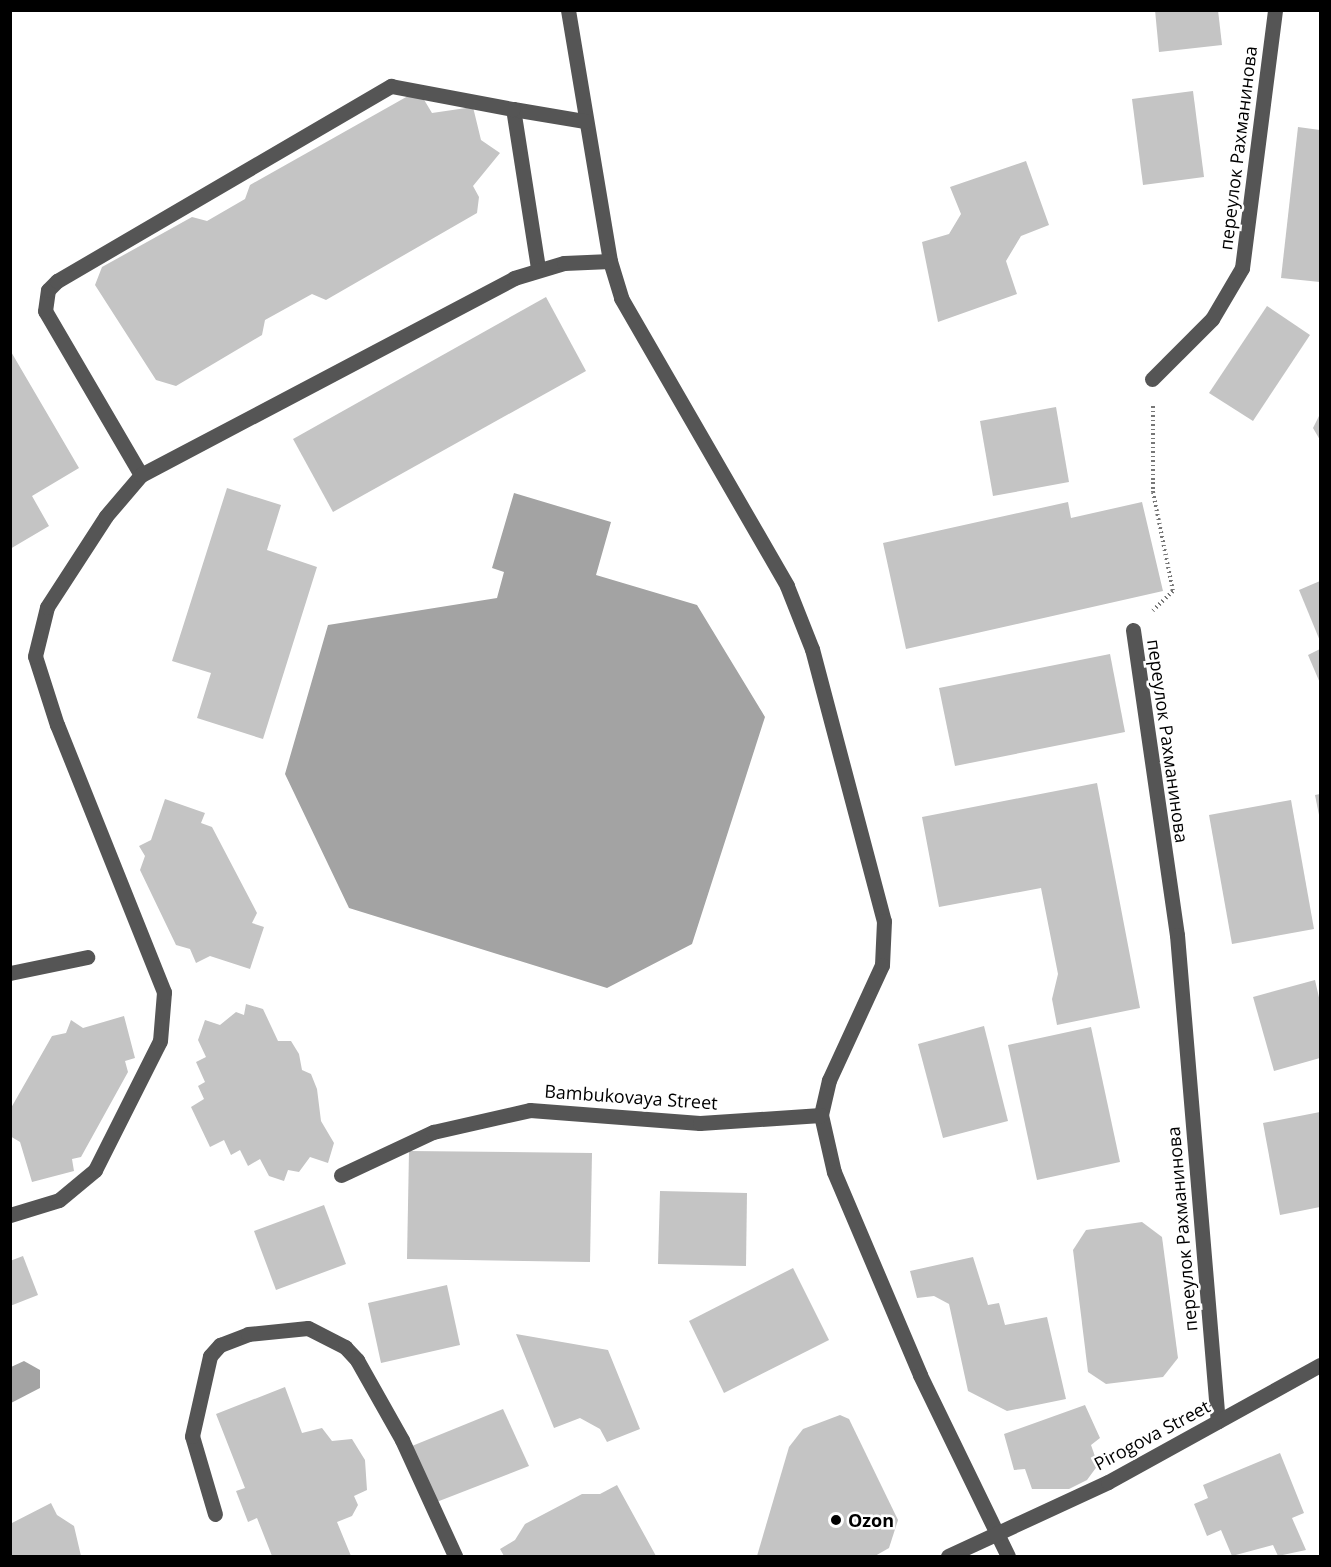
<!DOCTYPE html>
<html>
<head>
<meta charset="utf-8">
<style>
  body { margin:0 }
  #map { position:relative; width:1331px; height:1567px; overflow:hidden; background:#fff; font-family:"Open Sans",sans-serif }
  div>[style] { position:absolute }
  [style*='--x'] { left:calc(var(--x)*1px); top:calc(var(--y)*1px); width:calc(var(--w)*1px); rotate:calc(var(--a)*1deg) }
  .water>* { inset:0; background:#a3a3a3 }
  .building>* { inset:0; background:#c4c4c4 }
  .path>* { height:4px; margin-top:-2px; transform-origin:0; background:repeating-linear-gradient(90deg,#777 0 1.5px,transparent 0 4.5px) }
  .minor>* { height:15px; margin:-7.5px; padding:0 7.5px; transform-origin:7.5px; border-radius:7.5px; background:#555 }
  .dots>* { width:16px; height:16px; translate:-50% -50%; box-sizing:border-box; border:3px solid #fff; border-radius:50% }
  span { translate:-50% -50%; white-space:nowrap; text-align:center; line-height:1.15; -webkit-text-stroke:5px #fff; paint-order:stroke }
  .street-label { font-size:18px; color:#000 }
  .poi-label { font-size:18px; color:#000; font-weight:700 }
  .left { translate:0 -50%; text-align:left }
  .frame { position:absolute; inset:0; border:12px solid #000; pointer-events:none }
</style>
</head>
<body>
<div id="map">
  <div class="water">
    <div style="clip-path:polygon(514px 493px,611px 522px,596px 575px,697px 605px,765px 717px,692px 944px,607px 988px,349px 908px,285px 774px,328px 625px,497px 598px,504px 572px,492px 568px)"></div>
    <div style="clip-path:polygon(24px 1361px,40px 1370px,40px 1388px,11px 1403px,11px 1367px)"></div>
  </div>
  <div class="building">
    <div style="clip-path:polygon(1155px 10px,1218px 10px,1222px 45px,1159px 52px)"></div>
    <div style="clip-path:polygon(1193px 91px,1204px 177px,1143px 185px,1132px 99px)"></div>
    <div style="clip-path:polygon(408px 96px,423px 98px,432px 113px,473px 107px,481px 140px,500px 153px,473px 186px,479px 197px,477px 213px,326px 300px,312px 294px,265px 320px,262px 335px,176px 386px,156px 380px,95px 285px,102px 267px,192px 217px,207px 221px,245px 199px,250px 185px)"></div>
    <div style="clip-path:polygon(1298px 127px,1320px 130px,1320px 282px,1281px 278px)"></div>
    <div style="clip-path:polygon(1026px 161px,1049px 225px,1021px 236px,1006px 261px,1017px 294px,938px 322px,922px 242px,949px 234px,961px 214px,950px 187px)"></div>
    <div style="clip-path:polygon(546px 297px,586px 371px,333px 512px,293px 439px)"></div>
    <div style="clip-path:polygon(1267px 306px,1310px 335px,1253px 421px,1209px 393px)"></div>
    <div style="clip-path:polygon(10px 350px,79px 468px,32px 496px,49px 526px,10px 549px)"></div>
    <div style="clip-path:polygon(1056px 407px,1069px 482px,993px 496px,980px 421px)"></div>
    <div style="clip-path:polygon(1320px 414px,1320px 440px,1313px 428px)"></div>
    <div style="clip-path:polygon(227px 488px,281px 505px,267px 550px,317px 567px,263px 739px,197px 718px,211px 673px,172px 661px)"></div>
    <div style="clip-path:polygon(1068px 502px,1071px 518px,1142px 502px,1163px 591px,906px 649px,883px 543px)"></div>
    <div style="clip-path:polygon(1320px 581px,1320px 641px,1299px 590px)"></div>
    <div style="clip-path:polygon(1320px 649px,1320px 683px,1308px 655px)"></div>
    <div style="clip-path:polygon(1110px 654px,1125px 732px,955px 766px,939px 688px)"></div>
    <div style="clip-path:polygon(1097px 783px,1140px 1008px,1057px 1025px,1052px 999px,1058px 974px,1041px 888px,939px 907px,922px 817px)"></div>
    <div style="clip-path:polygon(1320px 794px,1320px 815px,1319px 815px,1315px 795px)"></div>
    <div style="clip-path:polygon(165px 799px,205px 813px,201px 823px,212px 827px,257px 913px,252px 923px,264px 927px,250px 969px,210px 956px,196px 963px,190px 949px,176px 945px,140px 870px,145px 856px,139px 846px,151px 840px)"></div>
    <div style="clip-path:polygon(1291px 800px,1314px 929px,1232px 944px,1209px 815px)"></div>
    <div style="clip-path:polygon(1315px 980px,1320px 1002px,1320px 1058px,1274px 1071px,1253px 997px)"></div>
    <div style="clip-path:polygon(246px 1004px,263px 1009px,278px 1041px,291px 1041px,299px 1054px,302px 1070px,311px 1074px,317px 1089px,321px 1121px,334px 1143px,328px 1163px,310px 1157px,299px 1172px,288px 1170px,284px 1181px,269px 1176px,260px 1159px,248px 1166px,240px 1150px,231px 1155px,224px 1140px,210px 1147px,191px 1107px,204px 1099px,198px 1086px,205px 1082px,196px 1062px,206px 1057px,198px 1040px,205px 1020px,220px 1025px,236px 1012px,244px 1015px)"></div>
    <div style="clip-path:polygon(124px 1016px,135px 1058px,125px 1061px,128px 1072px,81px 1157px,72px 1159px,74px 1171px,32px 1182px,20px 1142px,10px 1136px,11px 1108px,52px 1036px,66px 1033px,71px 1020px,83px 1028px)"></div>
    <div style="clip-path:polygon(984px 1026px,1008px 1121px,943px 1138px,918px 1044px)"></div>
    <div style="clip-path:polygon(1091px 1027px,1120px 1162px,1037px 1180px,1008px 1045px)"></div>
    <div style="clip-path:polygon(1320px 1112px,1320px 1207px,1280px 1215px,1263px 1123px)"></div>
    <div style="clip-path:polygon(409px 1151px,592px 1153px,590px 1262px,407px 1259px)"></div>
    <div style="clip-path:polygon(660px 1191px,747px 1193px,746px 1266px,658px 1264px)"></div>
    <div style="clip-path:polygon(324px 1205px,346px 1264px,276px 1290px,254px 1231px)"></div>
    <div style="clip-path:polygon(1142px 1222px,1162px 1237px,1178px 1358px,1163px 1377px,1106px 1384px,1088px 1372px,1073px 1250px,1086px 1230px)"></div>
    <div style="clip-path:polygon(23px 1256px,38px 1295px,10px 1306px,10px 1261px)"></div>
    <div style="clip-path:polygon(973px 1257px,988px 1305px,999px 1303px,1005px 1325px,1047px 1317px,1066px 1399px,1007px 1411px,968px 1391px,949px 1304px,934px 1296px,917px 1298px,910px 1271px)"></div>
    <div style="clip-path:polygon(793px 1268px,829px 1340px,724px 1393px,689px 1321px)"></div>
    <div style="clip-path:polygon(447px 1285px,460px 1345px,381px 1363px,368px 1303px)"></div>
    <div style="clip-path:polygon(516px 1334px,608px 1350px,640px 1429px,607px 1442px,600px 1429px,580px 1418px,554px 1428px)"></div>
    <div style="clip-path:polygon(285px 1387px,302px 1433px,322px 1428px,332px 1441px,352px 1439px,365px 1460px,367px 1490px,354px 1496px,358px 1505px,352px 1516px,337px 1522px,351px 1556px,272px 1556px,257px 1518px,248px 1522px,236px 1491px,245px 1488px,216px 1414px)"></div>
    <div style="clip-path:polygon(1085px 1405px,1100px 1438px,1091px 1445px,1098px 1465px,1087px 1480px,1069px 1489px,1032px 1489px,1025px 1469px,1014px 1470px,1004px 1434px)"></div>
    <div style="clip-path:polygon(503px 1409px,529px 1466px,434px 1503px,412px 1446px)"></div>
    <div style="clip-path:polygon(840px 1415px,849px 1419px,898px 1520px,889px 1548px,875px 1556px,757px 1556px,789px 1447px,803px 1429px)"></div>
    <div style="clip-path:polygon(1280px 1453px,1304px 1513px,1292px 1518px,1306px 1550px,1278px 1556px,1273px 1545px,1232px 1556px,1221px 1530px,1207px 1536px,1194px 1504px,1208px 1498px,1203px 1485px)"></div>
    <div style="clip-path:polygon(617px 1485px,656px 1556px,504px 1556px,500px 1549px,515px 1540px,525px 1524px,582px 1494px,600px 1494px)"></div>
    <div style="clip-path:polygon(51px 1503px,57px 1515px,74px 1526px,81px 1556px,10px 1556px,10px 1524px)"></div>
  </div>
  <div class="path">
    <div style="--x:1153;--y:406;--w:86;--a:90"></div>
    <div style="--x:1153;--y:492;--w:101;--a:78.6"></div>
    <div style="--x:1173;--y:591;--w:28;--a:136"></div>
  </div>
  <div class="minor">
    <div style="--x:568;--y:10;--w:254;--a:80.5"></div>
    <div style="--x:610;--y:261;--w:39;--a:73"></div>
    <div style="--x:621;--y:298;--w:332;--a:60"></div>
    <div style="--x:787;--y:586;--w:68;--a:68.4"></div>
    <div style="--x:812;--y:649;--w:281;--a:75.2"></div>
    <div style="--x:884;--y:921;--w:44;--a:92.6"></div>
    <div style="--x:882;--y:965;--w:127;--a:114.7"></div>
    <div style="--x:829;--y:1080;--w:36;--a:103"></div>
    <div style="--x:821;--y:1115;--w:58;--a:77.2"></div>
    <div style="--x:834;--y:1172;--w:220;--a:67"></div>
    <div style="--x:920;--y:1375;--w:201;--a:64.1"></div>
    <div style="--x:538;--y:268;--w:161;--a:-98.9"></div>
    <div style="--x:513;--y:109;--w:73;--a:9.5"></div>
    <div style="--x:1152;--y:379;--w:85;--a:-45"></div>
    <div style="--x:1212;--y:319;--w:59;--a:-59.5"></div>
    <div style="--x:1242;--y:268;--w:260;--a:-82.7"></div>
    <div style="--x:141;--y:475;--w:190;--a:-120.3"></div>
    <div style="--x:45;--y:311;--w:21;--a:-82"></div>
    <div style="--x:48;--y:290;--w:13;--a:-45"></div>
    <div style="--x:57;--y:281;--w:387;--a:-30.3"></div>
    <div style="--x:391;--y:86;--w:124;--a:10.7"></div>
    <div style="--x:1133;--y:630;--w:308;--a:81.8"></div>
    <div style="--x:1177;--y:935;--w:488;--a:85.2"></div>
    <div style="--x:10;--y:973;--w:79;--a:-11.7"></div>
    <div style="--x:341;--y:1175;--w:102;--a:-25.1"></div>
    <div style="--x:433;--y:1132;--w:99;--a:-12.8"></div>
    <div style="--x:530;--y:1110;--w:170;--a:4.4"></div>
    <div style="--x:700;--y:1123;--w:121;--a:-3.8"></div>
    <div style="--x:10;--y:1215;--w:51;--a:-17"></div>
    <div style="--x:59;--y:1200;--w:47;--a:-39.8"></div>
    <div style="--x:95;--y:1170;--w:144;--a:-63.3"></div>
    <div style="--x:160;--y:1041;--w:49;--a:-85.3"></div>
    <div style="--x:164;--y:992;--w:288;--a:-111.8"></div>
    <div style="--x:57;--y:725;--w:72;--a:-107.7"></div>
    <div style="--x:35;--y:656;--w:50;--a:-76.2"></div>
    <div style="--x:47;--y:607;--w:108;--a:-57"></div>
    <div style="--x:106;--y:516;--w:54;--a:-49.5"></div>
    <div style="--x:141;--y:475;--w:422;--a:-27.8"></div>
    <div style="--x:514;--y:278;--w:52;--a:-16.7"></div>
    <div style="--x:564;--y:263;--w:46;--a:-2.5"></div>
    <div style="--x:215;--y:1514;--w:81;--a:-106.4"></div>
    <div style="--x:192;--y:1436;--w:82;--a:-77.3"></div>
    <div style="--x:210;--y:1356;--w:15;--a:-48"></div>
    <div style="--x:220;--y:1345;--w:30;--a:-21"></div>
    <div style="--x:248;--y:1334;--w:60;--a:-5.7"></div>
    <div style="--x:308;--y:1328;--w:42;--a:27.2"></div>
    <div style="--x:345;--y:1347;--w:18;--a:47"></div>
    <div style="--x:357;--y:1360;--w:92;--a:60.6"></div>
    <div style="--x:402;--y:1440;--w:128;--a:65.4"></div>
    <div style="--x:948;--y:1556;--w:176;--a:-24.8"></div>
    <div style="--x:1108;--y:1482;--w:242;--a:-28.9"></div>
  </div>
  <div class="dots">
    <div style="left:836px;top:1520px;background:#000"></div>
  </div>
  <div class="street-label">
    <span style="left:1238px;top:148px;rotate:-83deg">переулок Рахманинова</span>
    <span style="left:1168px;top:741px;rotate:82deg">переулок Рахманинова</span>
    <span style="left:631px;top:1097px;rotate:4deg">Bambukovaya Street</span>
    <span style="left:1182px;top:1229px;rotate:-95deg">переулок Рахманинова</span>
    <span style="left:1152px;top:1435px;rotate:-28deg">Pirogova Street</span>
  </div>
  <div class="poi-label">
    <span class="left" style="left:848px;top:1520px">Ozon</span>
  </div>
  <div class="frame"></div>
</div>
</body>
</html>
